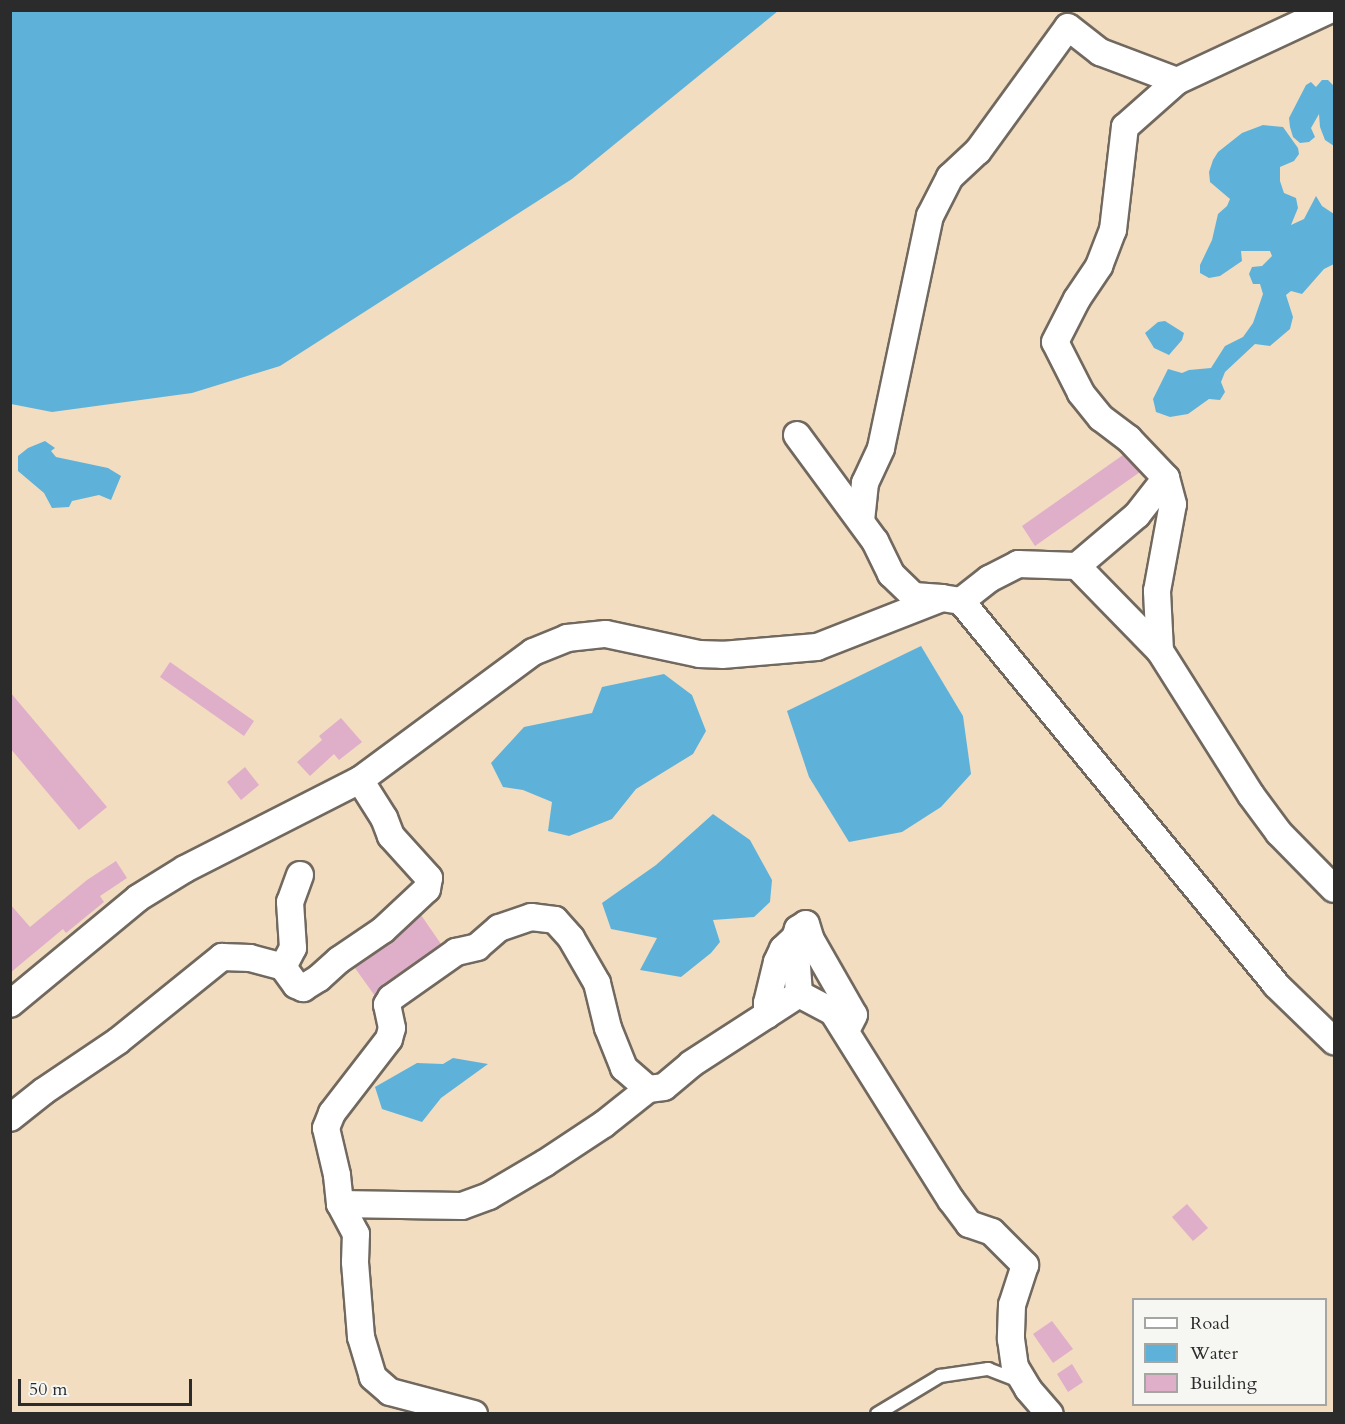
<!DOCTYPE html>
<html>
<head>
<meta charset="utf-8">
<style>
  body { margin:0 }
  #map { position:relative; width:1345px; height:1424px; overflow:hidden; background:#f2ddc0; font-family:Cardo,serif }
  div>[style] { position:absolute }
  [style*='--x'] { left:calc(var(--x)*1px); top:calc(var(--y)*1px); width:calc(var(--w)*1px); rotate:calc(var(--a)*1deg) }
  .water>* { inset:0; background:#5eb2da }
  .building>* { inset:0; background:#dfaec9 }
  .roads { filter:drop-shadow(2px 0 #71695f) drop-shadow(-2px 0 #71695f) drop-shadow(0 2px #71695f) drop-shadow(0 -2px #71695f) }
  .lane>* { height:12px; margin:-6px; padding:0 6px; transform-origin:6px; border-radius:6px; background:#fff }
  .street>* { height:26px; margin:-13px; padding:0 13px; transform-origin:13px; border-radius:13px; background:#fff }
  span { translate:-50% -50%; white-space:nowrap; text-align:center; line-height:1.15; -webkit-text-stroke:5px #f6f6f2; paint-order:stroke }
  .frame { position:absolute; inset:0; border:12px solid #2b2b2b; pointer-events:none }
  .legend { position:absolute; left:1132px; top:1298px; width:195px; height:108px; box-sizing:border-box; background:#f6f6f2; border:2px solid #a5a5a2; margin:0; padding:8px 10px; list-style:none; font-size:18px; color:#2b2b2b }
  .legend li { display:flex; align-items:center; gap:12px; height:30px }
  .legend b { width:30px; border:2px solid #a5a5a2 }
  .scale { position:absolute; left:18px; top:1379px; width:174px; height:27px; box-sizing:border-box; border:3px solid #2b2b2b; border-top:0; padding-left:8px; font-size:18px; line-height:21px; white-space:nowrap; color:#2b2b2b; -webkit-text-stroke:4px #f6f6f2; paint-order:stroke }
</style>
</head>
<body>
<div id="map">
  <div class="water">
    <div style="clip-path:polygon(10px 11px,11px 10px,778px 11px,572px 179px,280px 366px,192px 393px,52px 412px,11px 404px)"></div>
    <div style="clip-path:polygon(1322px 80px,1328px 80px,1334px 86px,1334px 146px,1325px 140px,1320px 127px,1319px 114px,1311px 128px,1315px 137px,1309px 142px,1300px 143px,1293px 137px,1290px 127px,1289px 118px,1306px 85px,1311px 82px,1316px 87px)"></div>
    <div style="clip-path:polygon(1263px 125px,1283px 127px,1298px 148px,1299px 154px,1294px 161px,1280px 167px,1280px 181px,1284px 193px,1296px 198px,1298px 208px,1291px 225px,1304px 219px,1316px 196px,1322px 206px,1334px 214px,1334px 264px,1324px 269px,1302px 294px,1291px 291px,1286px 295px,1293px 317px,1290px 329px,1270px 346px,1255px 344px,1225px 372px,1221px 382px,1225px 392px,1220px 400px,1209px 399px,1188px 414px,1170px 417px,1156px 412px,1153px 399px,1168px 369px,1182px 373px,1189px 370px,1211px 368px,1225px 346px,1243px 337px,1253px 323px,1263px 294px,1260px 284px,1253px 284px,1249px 274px,1252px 267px,1262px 266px,1272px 256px,1270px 251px,1241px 251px,1242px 261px,1220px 276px,1209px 278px,1200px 273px,1200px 265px,1212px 240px,1218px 214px,1227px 206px,1230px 199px,1210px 182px,1209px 172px,1213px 160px,1218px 152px,1242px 133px)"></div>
    <div style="clip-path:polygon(1165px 321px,1184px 333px,1182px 340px,1169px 355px,1154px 348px,1145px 333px,1158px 322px)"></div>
    <div style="clip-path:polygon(45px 441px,55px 448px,51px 451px,56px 457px,108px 468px,121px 476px,111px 500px,99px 495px,72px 501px,69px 507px,52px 508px,44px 493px,18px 471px,18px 456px,28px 448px)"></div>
    <div style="clip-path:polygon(921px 646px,963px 716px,971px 774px,941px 807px,902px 832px,849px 842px,809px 777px,787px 711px)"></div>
    <div style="clip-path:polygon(664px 674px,692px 695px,706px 731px,693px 754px,636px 789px,612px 819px,569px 836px,548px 831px,552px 802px,523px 790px,503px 787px,491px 763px,524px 727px,592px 713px,602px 687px)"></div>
    <div style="clip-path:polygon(713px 814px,750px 840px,772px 880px,770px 902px,754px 917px,713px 920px,720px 942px,711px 953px,681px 977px,640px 970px,657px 938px,611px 929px,602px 903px,656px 865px)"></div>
    <div style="clip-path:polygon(453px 1058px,488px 1064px,441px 1098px,422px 1122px,382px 1109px,375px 1087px,417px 1063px,443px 1064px)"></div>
  </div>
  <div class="building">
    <div style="clip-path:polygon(1123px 455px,1140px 472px,1035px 546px,1022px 526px)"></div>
    <div style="clip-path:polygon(170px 662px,254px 721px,244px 736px,160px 677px)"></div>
    <div style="clip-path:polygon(10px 692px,107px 807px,79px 830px,10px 748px)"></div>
    <div style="clip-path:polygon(341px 718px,362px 742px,339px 760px,334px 754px,310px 776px,297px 762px,322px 740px,319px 736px)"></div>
    <div style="clip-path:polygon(245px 767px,259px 785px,241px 800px,227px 782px)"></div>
    <div style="clip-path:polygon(116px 861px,127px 878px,100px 896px,104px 902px,66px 933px,63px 929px,10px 973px,10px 904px,30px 927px,87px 880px)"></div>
    <div style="clip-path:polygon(421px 915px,441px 944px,382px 986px,375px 996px,355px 968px,392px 942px)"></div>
    <div style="clip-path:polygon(1187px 1204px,1208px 1228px,1193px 1241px,1172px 1217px)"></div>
    <div style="clip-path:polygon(1052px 1321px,1073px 1349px,1053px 1363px,1033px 1334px)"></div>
    <div style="clip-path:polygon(1072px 1364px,1083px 1382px,1068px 1392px,1057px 1374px)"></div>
  </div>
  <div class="roads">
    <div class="lane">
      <div style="--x:877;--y:1414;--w:74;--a:-31.1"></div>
      <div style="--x:940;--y:1376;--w:49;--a:-8.3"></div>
      <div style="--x:988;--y:1369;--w:34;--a:21"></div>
    </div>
    <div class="street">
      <div style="--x:797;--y:435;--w:132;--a:53.7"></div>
      <div style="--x:875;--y:541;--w:37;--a:64"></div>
      <div style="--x:891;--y:574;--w:32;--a:44"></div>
      <div style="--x:914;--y:596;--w:28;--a:4"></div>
      <div style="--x:861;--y:521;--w:38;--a:-84"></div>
      <div style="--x:865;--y:483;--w:38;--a:-65"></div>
      <div style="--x:881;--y:448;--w:237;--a:-78.1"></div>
      <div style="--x:930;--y:216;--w:44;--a:-62.9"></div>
      <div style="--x:950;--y:177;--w:38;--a:-43"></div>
      <div style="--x:978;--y:151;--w:153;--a:-54"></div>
      <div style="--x:1068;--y:27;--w:41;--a:38"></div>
      <div style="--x:1100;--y:52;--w:82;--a:20.6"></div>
      <div style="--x:1077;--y:566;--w:79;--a:-40.4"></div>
      <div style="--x:1137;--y:515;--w:47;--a:-51.9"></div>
      <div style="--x:961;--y:601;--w:36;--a:-38"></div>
      <div style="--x:989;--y:579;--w:33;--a:-27"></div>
      <div style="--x:1018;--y:564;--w:59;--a:1.9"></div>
      <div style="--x:1077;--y:566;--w:119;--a:45.7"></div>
      <div style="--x:1160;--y:651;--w:170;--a:57.7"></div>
      <div style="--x:1251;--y:795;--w:47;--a:53.6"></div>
      <div style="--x:1279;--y:833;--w:78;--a:45.5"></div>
      <div style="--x:1160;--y:651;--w:60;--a:-92.9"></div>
      <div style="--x:1157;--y:591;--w:88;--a:-79.6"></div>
      <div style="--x:1173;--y:504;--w:27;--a:-105"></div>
      <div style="--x:1166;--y:478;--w:54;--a:-133.5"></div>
      <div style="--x:1129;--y:439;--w:35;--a:-143"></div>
      <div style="--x:1101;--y:418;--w:32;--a:-129"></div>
      <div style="--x:1081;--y:393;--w:57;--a:-117"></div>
      <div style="--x:1055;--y:342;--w:48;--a:-62.9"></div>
      <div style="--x:1077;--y:299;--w:40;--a:-56"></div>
      <div style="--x:1099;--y:266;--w:39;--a:-69"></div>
      <div style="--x:1113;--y:230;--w:104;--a:-83.4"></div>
      <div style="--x:1125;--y:127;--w:69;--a:-41.5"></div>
      <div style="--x:1177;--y:81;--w:168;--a:-25"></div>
      <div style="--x:300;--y:875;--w:29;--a:110"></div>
      <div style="--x:290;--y:902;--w:46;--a:86.3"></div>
      <div style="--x:293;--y:948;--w:21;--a:118"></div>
      <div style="--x:283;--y:967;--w:22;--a:54"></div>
      <div style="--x:296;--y:985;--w:8;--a:23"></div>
      <div style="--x:303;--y:988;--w:19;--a:-32"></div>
      <div style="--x:319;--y:978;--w:27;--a:-42"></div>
      <div style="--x:339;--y:960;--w:53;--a:-34.3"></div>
      <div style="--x:383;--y:930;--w:60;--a:-43"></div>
      <div style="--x:427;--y:889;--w:11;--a:-80"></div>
      <div style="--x:429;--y:878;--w:57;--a:-132.1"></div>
      <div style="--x:391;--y:836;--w:19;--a:-111"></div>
      <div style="--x:384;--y:818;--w:45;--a:-122.3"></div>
      <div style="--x:799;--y:994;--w:56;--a:-94.1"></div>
      <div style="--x:795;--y:938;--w:9;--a:-72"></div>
      <div style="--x:798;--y:929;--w:9;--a:-32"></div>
      <div style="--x:806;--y:924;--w:17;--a:73"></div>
      <div style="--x:811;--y:940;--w:86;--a:60.2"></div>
      <div style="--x:854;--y:1015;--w:11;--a:117"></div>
      <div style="--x:10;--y:1004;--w:166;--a:-39.6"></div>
      <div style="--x:138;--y:898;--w:55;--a:-31.7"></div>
      <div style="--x:185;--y:869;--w:196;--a:-27"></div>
      <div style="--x:360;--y:780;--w:215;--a:-36.5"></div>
      <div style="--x:533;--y:652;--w:37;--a:-22"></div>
      <div style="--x:567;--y:638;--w:39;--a:-6"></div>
      <div style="--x:606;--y:634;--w:95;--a:12.1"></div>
      <div style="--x:699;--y:654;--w:23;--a:2"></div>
      <div style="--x:722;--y:655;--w:95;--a:-4.8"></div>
      <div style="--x:817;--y:647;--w:134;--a:-21.4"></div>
      <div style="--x:942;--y:598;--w:19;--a:9"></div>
      <div style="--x:961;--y:601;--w:497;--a:50.6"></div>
      <div style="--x:1276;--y:985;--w:81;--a:44"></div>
      <div style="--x:767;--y:1015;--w:12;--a:-90"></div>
      <div style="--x:767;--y:1003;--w:42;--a:-76.3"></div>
      <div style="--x:777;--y:962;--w:14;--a:-65"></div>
      <div style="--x:783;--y:949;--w:16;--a:-43"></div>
      <div style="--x:10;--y:1118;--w:43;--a:-38.5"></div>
      <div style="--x:44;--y:1091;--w:89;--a:-34"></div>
      <div style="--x:118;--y:1041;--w:134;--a:-38.9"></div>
      <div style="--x:222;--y:957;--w:28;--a:2"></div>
      <div style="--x:250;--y:958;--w:34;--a:15"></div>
      <div style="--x:340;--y:1204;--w:122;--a:0.9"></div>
      <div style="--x:462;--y:1206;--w:29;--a:-20"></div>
      <div style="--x:489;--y:1196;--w:65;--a:-30.5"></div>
      <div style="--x:545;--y:1163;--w:71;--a:-33.5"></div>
      <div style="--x:604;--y:1124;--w:56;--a:-38.5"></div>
      <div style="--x:474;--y:1414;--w:87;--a:-165.3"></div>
      <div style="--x:390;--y:1392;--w:23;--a:-139"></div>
      <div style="--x:373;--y:1377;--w:42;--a:-106.7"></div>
      <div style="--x:361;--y:1337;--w:75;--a:-94.6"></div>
      <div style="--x:355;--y:1262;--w:28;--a:-88"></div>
      <div style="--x:356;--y:1234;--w:34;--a:-118"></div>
      <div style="--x:340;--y:1204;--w:29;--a:-96"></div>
      <div style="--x:337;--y:1175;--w:48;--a:-103.2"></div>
      <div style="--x:326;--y:1128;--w:16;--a:-68"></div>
      <div style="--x:332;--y:1113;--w:93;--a:-52.4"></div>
      <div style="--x:389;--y:1039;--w:11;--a:-75"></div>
      <div style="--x:392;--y:1028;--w:24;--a:-102"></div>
      <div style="--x:387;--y:1005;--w:8;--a:-60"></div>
      <div style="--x:391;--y:998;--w:80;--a:-35.3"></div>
      <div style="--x:456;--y:952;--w:22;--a:-13"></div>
      <div style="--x:477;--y:947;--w:29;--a:-41"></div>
      <div style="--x:499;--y:928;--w:34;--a:-19"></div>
      <div style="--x:531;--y:917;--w:24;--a:7"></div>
      <div style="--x:555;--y:920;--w:24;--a:48"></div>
      <div style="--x:571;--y:938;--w:52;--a:60"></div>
      <div style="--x:597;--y:983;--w:46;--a:76.3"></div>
      <div style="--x:608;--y:1028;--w:43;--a:68.2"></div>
      <div style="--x:624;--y:1068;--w:32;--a:41"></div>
      <div style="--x:648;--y:1089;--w:16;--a:-7"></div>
      <div style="--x:664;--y:1087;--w:35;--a:-40"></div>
      <div style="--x:691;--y:1064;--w:129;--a:-32.9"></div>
      <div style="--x:799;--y:994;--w:38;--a:28"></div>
      <div style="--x:833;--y:1012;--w:222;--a:57.9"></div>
      <div style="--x:951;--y:1200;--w:30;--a:53"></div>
      <div style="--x:969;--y:1224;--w:24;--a:19"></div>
      <div style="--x:992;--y:1232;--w:47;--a:45"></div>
      <div style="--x:1025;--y:1265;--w:42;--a:108"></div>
      <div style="--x:1012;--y:1305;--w:34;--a:92"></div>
      <div style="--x:1011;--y:1339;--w:28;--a:82"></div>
      <div style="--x:1015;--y:1367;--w:26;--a:59"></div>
      <div style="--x:1028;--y:1389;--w:33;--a:49"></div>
    </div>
  </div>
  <div class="frame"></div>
  <ul class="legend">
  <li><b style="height:8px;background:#fff"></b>Road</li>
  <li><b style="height:16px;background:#5eb2da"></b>Water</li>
  <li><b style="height:16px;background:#dfaec9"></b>Building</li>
  </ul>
  <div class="scale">50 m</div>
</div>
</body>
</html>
